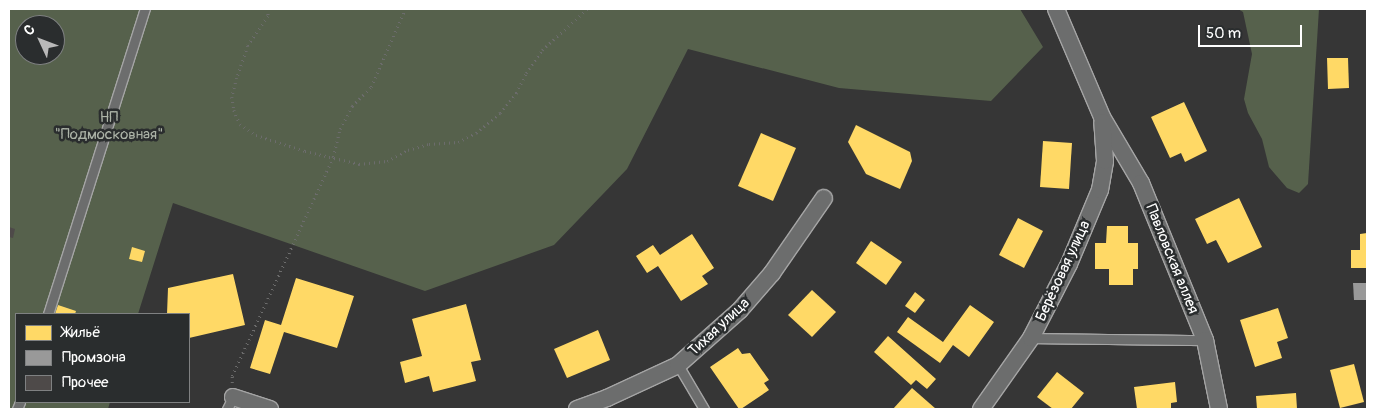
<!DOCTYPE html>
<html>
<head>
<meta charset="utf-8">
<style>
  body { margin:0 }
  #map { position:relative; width:1376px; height:418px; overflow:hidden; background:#363636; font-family:Pangolin,sans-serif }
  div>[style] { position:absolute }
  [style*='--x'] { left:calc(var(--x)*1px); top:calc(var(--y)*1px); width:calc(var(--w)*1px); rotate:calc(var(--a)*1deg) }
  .green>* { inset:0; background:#56614c }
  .homes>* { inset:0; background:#ffd966 }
  .industry>* { inset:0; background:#999 }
  .building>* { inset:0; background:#4e4a49 }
  .path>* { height:2.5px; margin-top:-1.25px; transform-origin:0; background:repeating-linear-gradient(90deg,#6c6c6c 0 1px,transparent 0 5px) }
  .roads { filter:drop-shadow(1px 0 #a5a5a5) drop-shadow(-1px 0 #a5a5a5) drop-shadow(0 1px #a5a5a5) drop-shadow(0 -1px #a5a5a5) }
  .service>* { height:9px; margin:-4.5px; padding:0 4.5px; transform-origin:4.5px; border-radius:4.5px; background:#6c6d6d }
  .minor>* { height:16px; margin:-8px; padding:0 8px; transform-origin:8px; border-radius:8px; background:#6c6d6d }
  span { translate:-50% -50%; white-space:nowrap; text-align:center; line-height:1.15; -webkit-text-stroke:5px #2a2d2e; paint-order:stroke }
  .park-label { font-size:15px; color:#adb4a8 }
  .street-label { font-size:15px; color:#fff }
  .frame { position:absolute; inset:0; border:10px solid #fff; pointer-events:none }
  .legend { position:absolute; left:15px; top:313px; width:175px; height:90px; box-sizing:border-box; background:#2a2d2e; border:1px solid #7f8182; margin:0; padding:6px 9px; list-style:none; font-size:15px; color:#fff }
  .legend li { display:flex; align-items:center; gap:10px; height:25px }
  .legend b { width:25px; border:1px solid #7f8182 }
  .north { position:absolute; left:15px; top:15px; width:50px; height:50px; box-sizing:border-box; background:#2a2d2e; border:1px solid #7f8182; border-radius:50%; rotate:313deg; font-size:14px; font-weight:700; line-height:20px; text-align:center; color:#fff }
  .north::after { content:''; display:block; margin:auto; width:18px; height:22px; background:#b9b9b9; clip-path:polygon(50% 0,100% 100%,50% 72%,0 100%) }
  .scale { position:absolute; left:1198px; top:25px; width:104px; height:22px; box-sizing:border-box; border:2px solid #fff; border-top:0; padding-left:6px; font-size:15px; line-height:18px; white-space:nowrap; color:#fff; -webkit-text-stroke:4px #2a2d2e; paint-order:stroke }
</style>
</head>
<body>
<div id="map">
  <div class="green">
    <div style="clip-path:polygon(evenodd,9px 9px,1020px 9px,1043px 47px,991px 101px,839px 88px,688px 49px,627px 169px,554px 245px,425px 291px,173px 203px,138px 314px,16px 314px,16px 402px,110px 402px,108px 409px,9px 409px,9px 9px,25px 25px,55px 25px,55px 55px,25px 55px,25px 25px)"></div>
    <div style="clip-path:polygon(1238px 9px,1319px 9px,1308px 184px,1299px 193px,1287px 188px,1269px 167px,1262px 139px,1248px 113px,1244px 99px,1252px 54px,1243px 12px)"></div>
  </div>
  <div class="homes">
    <div style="clip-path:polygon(1327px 58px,1348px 58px,1349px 88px,1328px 89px)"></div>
    <div style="clip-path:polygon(1184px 102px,1207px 151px,1185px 162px,1181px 153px,1170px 158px,1151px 117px)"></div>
    <div style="clip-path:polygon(856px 125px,910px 152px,912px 161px,900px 189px,866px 174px,848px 142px)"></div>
    <div style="clip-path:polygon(761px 133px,796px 148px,773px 201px,738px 186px)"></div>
    <div style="clip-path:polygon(1043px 141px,1072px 143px,1069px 189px,1040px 187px)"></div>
    <div style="clip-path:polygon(1239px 198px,1262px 247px,1228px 263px,1216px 240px,1207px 244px,1195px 219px)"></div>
    <div style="clip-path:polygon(1018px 218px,1043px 231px,1024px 268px,999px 255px)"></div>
    <div style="clip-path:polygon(1107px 226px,1128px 226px,1128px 243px,1138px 243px,1138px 269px,1133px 269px,1133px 285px,1109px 285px,1109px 269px,1095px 269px,1095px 243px,1106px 243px)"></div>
    <div style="clip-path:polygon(1367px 233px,1367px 268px,1351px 268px,1351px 250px,1360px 250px,1360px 234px)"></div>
    <div style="clip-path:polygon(692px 234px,714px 268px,702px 276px,708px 284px,681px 301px,658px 266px,647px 273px,636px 256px,653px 245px,660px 255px)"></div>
    <div style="clip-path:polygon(871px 241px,902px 262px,886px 285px,856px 263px)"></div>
    <div style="clip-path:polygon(132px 247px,145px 251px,142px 262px,129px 259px)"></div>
    <div style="clip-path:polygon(233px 274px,245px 325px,189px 338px,189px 314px,167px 314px,168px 288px)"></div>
    <div style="clip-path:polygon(296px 278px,354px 296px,337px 348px,284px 332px,270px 374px,250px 368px,265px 320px,281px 325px)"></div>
    <div style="clip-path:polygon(812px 290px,836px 312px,812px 337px,788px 315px)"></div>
    <div style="clip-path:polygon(915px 292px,925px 300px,915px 313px,905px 306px)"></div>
    <div style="clip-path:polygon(466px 304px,481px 360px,471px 362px,476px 381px,433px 392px,429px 376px,405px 383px,400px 362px,422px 356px,412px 319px)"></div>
    <div style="clip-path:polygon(58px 305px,76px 311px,75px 314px,55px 314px)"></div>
    <div style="clip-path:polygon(970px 305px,994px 322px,969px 357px,953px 345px,940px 363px,897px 332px,908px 317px,943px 342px)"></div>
    <div style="clip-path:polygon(1278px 308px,1288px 338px,1277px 342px,1282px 358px,1255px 367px,1240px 320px)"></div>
    <div style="clip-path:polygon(598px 330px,610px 360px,567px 378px,554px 349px)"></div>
    <div style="clip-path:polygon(888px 336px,936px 379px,927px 389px,916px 380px,911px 385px,874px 352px)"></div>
    <div style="clip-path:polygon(738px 348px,742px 354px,750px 353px,769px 380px,764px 383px,769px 390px,741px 409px,739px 409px,710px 367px)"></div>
    <div style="clip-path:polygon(1354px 364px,1364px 402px,1340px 408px,1330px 370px)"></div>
    <div style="clip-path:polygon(1057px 372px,1084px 393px,1071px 409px,1053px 409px,1037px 397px)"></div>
    <div style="clip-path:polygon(1175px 382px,1177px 402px,1171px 403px,1171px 409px,1137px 409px,1134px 387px)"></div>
    <div style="clip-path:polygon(912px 388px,936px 409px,893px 409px)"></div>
    <div style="clip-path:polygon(1296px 393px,1297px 409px,1257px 409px,1256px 396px)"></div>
  </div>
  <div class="industry">
    <div style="clip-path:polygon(1353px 283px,1367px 283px,1367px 300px,1354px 300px)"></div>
  </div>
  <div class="building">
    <div style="clip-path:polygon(9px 227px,15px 229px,13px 238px,9px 237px)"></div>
  </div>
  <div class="path">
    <div style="--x:269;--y:9;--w:7;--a:98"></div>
    <div style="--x:268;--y:16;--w:36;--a:124"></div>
    <div style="--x:248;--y:46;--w:34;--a:109"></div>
    <div style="--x:237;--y:78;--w:20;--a:105"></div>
    <div style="--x:232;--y:97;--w:13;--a:81"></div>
    <div style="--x:234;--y:110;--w:15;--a:67"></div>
    <div style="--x:240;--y:124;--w:19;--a:35"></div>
    <div style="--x:256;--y:135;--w:52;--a:18.1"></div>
    <div style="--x:305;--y:151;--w:56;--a:13.5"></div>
    <div style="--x:359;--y:164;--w:28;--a:-6"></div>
    <div style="--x:387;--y:161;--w:24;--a:-28"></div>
    <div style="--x:408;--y:150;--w:22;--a:-16"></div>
    <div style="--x:429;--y:144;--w:29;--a:-4"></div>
    <div style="--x:458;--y:142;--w:20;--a:-27"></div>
    <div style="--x:476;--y:133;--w:31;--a:-40"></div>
    <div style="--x:500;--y:113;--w:26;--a:-51"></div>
    <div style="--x:516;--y:93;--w:22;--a:-63"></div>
    <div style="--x:526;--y:73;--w:28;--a:-55"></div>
    <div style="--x:542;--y:50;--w:61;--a:-42.3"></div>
    <div style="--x:232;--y:383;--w:7;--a:-90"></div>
    <div style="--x:232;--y:376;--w:241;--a:-65.2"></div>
    <div style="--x:333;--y:157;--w:29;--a:-76"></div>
    <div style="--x:340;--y:129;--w:26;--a:-62"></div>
    <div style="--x:352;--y:106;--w:27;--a:-45"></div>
    <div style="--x:371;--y:87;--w:85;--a:-66.4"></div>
  </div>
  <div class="roads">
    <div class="service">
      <div style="--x:48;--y:314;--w:320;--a:-72.4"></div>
      <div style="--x:1031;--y:338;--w:174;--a:0.7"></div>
      <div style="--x:678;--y:365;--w:51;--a:59.4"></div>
      <div style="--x:17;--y:409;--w:8;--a:-67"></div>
      <div style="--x:227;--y:409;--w:13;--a:-63"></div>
    </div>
    <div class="minor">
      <div style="--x:1056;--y:9;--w:117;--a:66.9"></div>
      <div style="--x:1102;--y:117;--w:77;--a:59.4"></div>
      <div style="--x:1141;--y:183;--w:170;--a:67.8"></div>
      <div style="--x:1205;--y:340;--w:70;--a:78.5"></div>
      <div style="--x:233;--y:397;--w:39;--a:18"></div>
      <div style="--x:577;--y:409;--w:32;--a:-20"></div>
      <div style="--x:607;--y:398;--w:78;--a:-24.9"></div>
      <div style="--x:678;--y:365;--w:83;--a:-41.6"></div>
      <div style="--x:740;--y:310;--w:49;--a:-49.1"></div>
      <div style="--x:772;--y:273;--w:91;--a:-55.3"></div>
      <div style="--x:981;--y:409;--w:87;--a:-54.8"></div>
      <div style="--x:1031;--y:338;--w:83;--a:-62.8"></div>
      <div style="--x:1069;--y:264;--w:80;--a:-67.3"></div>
      <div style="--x:1100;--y:190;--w:29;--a:-80"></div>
      <div style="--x:1105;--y:161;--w:39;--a:-94"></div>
    </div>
  </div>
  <div class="park-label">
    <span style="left:109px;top:126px">НП<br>"Подмосковная"</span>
  </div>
  <div class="street-label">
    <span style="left:1172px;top:259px;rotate:68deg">Павловская аллея</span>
    <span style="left:1063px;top:271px;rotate:-65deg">Берёзовая улица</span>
    <span style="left:719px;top:327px;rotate:-43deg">Тихая улица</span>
  </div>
  <div class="frame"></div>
  <ul class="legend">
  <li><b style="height:14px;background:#ffd966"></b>Жильё</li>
  <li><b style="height:14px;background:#999"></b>Промзона</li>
  <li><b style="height:14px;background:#4e4a49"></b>Прочее</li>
  </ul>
  <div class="north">С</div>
  <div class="scale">50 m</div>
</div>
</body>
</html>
